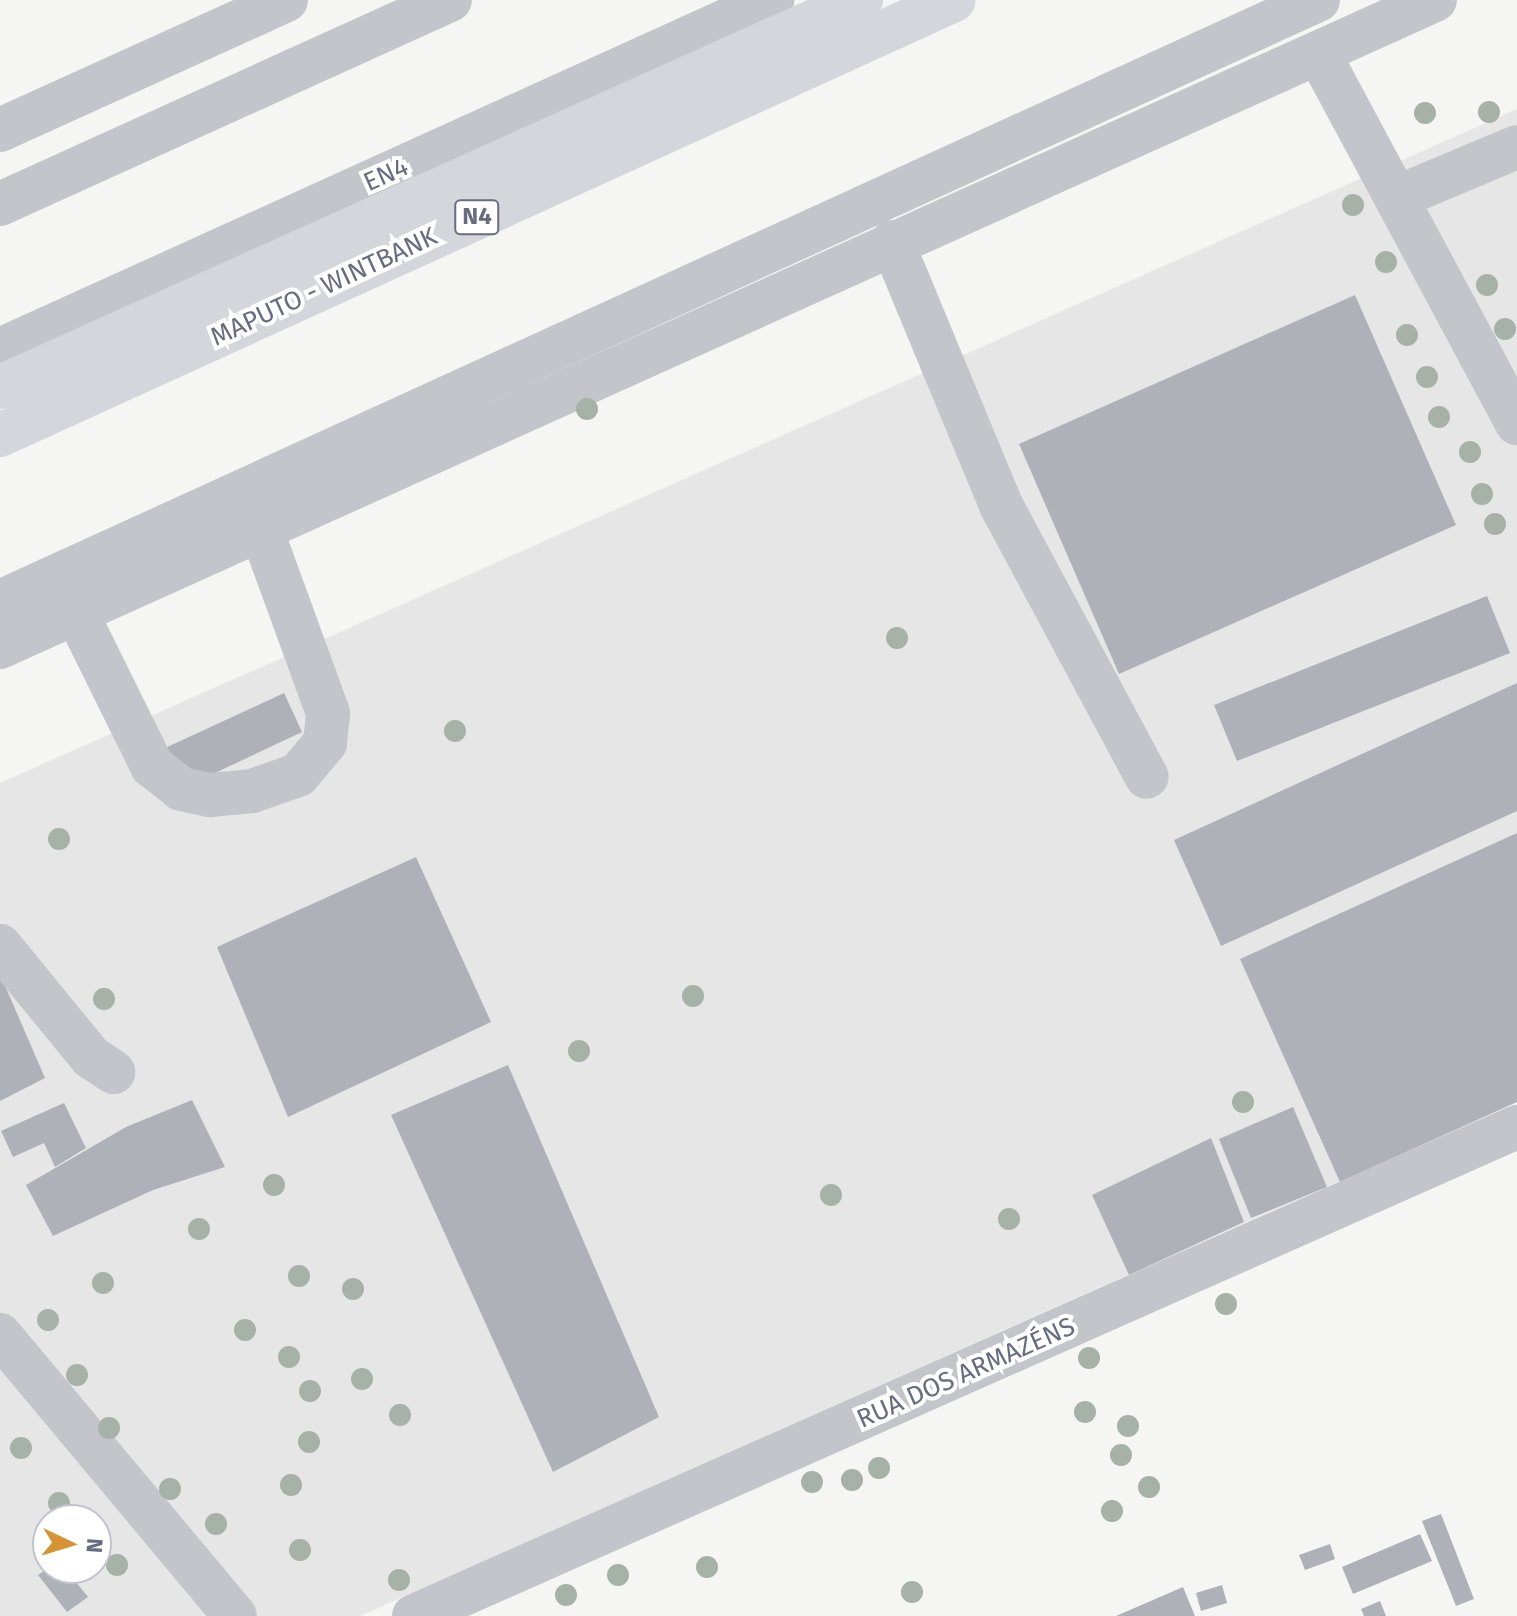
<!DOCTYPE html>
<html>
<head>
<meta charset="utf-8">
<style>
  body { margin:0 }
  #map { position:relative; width:1517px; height:1616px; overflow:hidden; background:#f5f6f3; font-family:"Fira Sans",sans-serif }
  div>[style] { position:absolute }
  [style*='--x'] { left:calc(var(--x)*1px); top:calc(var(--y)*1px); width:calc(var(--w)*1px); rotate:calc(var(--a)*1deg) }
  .built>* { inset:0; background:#e6e6e6 }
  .building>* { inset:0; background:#afb1b9 }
  .minor>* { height:44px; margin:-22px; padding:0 22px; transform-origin:22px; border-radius:22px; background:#c4c5ca }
  .highway>* { height:44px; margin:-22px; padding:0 22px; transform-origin:22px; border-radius:22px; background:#d5d6dc }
  .trees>* { width:22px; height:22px; margin:-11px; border-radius:50%; background:#a6b1a7 }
  span { translate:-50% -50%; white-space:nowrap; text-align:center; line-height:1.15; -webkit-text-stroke:8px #fff; paint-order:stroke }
  .shield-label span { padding:2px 6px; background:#fff; border:2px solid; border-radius:6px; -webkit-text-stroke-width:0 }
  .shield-label { font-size:24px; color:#676c81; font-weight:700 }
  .street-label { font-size:26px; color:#676c81 }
  .north { position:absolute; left:32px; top:1504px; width:80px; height:80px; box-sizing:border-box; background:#fff; border:2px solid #c2c4cd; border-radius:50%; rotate:94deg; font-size:22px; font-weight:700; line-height:32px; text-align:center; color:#676c81 }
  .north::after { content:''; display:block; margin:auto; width:28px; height:36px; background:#d69333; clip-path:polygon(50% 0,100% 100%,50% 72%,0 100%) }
</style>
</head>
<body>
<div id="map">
  <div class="built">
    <div style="clip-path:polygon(evenodd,1517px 109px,1517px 1102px,360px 1616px,0 1616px,0 783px,1517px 109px,48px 1520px,96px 1520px,96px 1568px,48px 1568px,48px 1520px)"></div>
  </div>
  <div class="building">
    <div style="clip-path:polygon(1355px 295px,1456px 525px,1119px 674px,1019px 444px)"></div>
    <div style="clip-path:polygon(1487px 596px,1510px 653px,1237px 761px,1214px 705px)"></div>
    <div style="clip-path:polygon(1517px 683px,1517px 811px,1221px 946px,1174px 840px)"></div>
    <div style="clip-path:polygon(284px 693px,302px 732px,181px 789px,163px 749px)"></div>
    <div style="clip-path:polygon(1517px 833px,1517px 1102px,1340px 1182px,1240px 959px)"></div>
    <div style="clip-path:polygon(416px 857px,491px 1022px,288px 1117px,217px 947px)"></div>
    <div style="clip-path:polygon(0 974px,45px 1078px,0 1101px)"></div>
    <div style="clip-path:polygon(508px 1065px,659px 1417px,553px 1472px,391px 1115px)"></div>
    <div style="clip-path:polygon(192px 1100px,225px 1167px,153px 1190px,53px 1236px,26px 1185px,126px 1127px)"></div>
    <div style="clip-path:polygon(64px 1103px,86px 1148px,55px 1167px,44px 1143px,13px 1157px,1px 1131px)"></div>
    <div style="clip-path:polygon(1293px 1107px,1327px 1187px,1251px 1218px,1219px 1139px)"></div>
    <div style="clip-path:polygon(1211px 1138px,1244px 1222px,1129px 1275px,1092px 1195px)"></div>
    <div style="clip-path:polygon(1441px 1514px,1474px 1599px,1456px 1606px,1422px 1521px)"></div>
    <div style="clip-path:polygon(1420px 1534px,1432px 1561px,1353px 1594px,1342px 1567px)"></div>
    <div style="clip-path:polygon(1330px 1544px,1335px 1559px,1305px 1570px,1299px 1555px)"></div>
    <div style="clip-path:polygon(48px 1568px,65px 1568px,88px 1597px,67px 1612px,38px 1575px)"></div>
    <div style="clip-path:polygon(1222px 1585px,1227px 1603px,1201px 1611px,1196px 1593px)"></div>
    <div style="clip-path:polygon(1183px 1587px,1195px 1616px,1116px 1616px)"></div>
    <div style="clip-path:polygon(1380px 1601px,1386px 1616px,1364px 1616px,1361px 1609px)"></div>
  </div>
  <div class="minor">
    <div style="--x:1319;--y:54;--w:419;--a:61.8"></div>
    <div style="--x:0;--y:130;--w:314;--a:-24.4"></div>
    <div style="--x:1398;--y:197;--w:129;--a:-22.8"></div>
    <div style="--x:0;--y:204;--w:494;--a:-24.4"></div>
    <div style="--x:892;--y:242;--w:287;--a:67.5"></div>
    <div style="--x:1002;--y:507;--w:306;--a:61.8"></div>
    <div style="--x:0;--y:350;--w:848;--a:-24.39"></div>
    <div style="--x:0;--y:602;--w:1449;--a:-24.55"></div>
    <div style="--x:76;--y:612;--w:172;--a:63.7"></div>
    <div style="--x:152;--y:766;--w:37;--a:38"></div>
    <div style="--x:181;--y:789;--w:30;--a:12"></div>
    <div style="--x:210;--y:795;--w:42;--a:-5.4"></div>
    <div style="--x:252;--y:791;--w:49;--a:-19.2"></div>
    <div style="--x:298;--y:775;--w:42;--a:-49.8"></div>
    <div style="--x:325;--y:743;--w:30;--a:-84"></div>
    <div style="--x:328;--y:713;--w:199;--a:-110"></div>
    <div style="--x:0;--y:647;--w:1574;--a:-24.27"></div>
    <div style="--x:0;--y:946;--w:144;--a:50.7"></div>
    <div style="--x:91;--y:1057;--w:27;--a:34"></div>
    <div style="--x:0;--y:1335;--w:366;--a:50.1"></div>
    <div style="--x:414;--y:1616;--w:1207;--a:-23.91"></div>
  </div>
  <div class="highway">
    <div style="--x:0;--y:387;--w:944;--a:-24.2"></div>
    <div style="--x:0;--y:435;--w:1048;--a:-24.51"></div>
  </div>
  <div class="trees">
    <div style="left:1489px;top:112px"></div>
    <div style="left:1425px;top:113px"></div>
    <div style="left:1353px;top:205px"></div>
    <div style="left:1386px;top:262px"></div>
    <div style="left:1487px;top:285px"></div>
    <div style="left:1505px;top:329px"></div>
    <div style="left:1407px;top:335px"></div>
    <div style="left:1427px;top:377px"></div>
    <div style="left:587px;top:409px"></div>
    <div style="left:1439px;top:417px"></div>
    <div style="left:1470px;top:452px"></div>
    <div style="left:1482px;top:494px"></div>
    <div style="left:1495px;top:524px"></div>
    <div style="left:897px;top:638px"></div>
    <div style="left:455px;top:731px"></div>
    <div style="left:59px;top:839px"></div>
    <div style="left:693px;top:996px"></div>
    <div style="left:104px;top:999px"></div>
    <div style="left:579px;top:1051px"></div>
    <div style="left:1243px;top:1102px"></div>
    <div style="left:274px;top:1185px"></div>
    <div style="left:831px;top:1195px"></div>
    <div style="left:1009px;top:1219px"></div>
    <div style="left:199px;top:1229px"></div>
    <div style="left:299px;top:1276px"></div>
    <div style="left:103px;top:1283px"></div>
    <div style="left:353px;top:1289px"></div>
    <div style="left:1226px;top:1304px"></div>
    <div style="left:48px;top:1320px"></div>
    <div style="left:245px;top:1330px"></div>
    <div style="left:289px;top:1357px"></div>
    <div style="left:1089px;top:1358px"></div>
    <div style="left:77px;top:1375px"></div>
    <div style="left:362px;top:1379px"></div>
    <div style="left:310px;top:1391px"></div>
    <div style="left:1085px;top:1412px"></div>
    <div style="left:400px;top:1415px"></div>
    <div style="left:1128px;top:1426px"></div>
    <div style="left:109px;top:1428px"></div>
    <div style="left:309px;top:1442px"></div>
    <div style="left:21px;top:1448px"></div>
    <div style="left:1121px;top:1455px"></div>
    <div style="left:879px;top:1468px"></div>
    <div style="left:852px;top:1480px"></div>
    <div style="left:812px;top:1482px"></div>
    <div style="left:291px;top:1485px"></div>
    <div style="left:1149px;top:1487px"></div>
    <div style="left:170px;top:1489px"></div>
    <div style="left:59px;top:1503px"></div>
    <div style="left:1112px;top:1511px"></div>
    <div style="left:216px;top:1524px"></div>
    <div style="left:300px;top:1550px"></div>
    <div style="left:117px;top:1565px"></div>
    <div style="left:707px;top:1567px"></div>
    <div style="left:618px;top:1575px"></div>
    <div style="left:399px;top:1580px"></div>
    <div style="left:912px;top:1592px"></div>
    <div style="left:566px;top:1595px"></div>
  </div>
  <div class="shield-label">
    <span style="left:477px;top:217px">N4</span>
  </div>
  <div class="street-label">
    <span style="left:386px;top:175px;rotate:-24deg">EN4</span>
    <span style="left:324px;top:287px;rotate:-25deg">MAPUTO - WINTBANK</span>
    <span style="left:966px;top:1373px;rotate:-24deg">RUA DOS ARMAZÉNS</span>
  </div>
  <div class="north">N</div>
</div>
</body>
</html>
